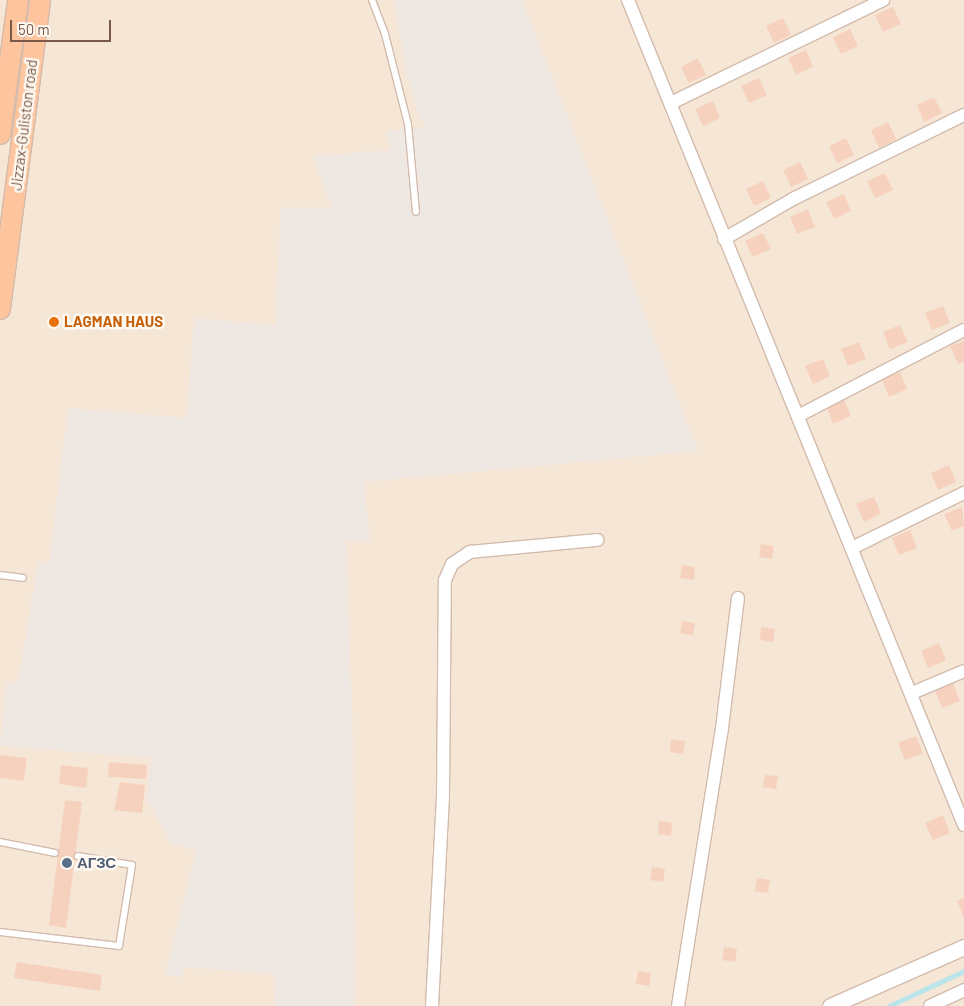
<!DOCTYPE html>
<html>
<head>
<meta charset="utf-8">
<style>
  body { margin:0 }
  #map { position:relative; width:964px; height:1006px; overflow:hidden; background:#fef5e9; font-family:Barlow,sans-serif }
  div>[style] { position:absolute }
  [style*='--x'] { left:calc(var(--x)*1px); top:calc(var(--y)*1px); width:calc(var(--w)*1px); rotate:calc(var(--a)*1deg) }
  .residential>* { inset:0; background:#f6e6d6 }
  .industrial>* { inset:0; background:#efe7e2 }
  .stream>* { height:4.5px; margin:-2.25px; padding:0 2.25px; transform-origin:2.25px; border-radius:2.25px; background:#bbe5ea }
  .building>* { inset:0; background:#f6d2be }
  .roads { filter:drop-shadow(1px 0 #d2bbac) drop-shadow(-1px 0 #d2bbac) drop-shadow(0 1px #d2bbac) drop-shadow(0 -1px #d2bbac) }
  .service>* { height:6px; margin:-3px; padding:0 3px; transform-origin:3px; border-radius:3px; background:#fff }
  .minor>* { height:12px; margin:-6px; padding:0 6px; transform-origin:6px; border-radius:6px; background:#fff }
  .tertiary>* { height:15px; margin:-7.5px; padding:0 7.5px; transform-origin:7.5px; border-radius:7.5px; background:#fff }
  .trunk>* { height:20px; margin:-10px; padding:0 10px; transform-origin:10px; border-radius:10px; background:#fec49d }
  .dots>* { width:14px; height:14px; translate:-50% -50%; box-sizing:border-box; border:2px solid #fff9f1; border-radius:50% }
  span { translate:-50% -50%; white-space:nowrap; text-align:center; line-height:1.15; -webkit-text-stroke:5px #fff9f1; paint-order:stroke }
  .street-label { font-size:15px; color:#7b5949 }
  .food-label { font-size:15px; color:#c56008; font-weight:700 }
  .left { translate:0 -50%; text-align:left }
  .service-label { font-size:15px; color:#4e5e75; font-weight:700 }
  .scale { position:absolute; left:10px; top:20px; width:101px; height:22px; box-sizing:border-box; border:2px solid #7b5949; border-top:0; padding-left:6px; font-size:15px; line-height:18px; white-space:nowrap; color:#7b5949; -webkit-text-stroke:4px #fff9f1; paint-order:stroke }
</style>
</head>
<body>
<div id="map">
  <div class="residential">
    <div style="clip-path:polygon(0 0,964px 0,964px 1006px,0 1006px)"></div>
  </div>
  <div class="industrial">
    <div style="clip-path:polygon(394px 0,522px 0,698px 451px,364px 482px,370px 541px,346px 541px,353px 739px,355px 1006px,274px 1006px,275px 974px,183px 967px,183px 977px,165px 974px,196px 850px,171px 844px,147px 800px,151px 758px,0 746px,6px 683px,18px 683px,38px 562px,49px 563px,68px 408px,187px 418px,194px 318px,275px 325px,281px 207px,331px 208px,313px 156px,391px 150px,385px 131px,427px 127px,420px 119px,406px 73px)"></div>
  </div>
  <div class="stream">
    <div style="--x:889;--y:1006;--w:83;--a:-25"></div>
  </div>
  <div class="building">
    <div style="clip-path:polygon(893px 7px,901px 24px,883px 32px,875px 15px)"></div>
    <div style="clip-path:polygon(783px 18px,791px 35px,774px 43px,766px 26px)"></div>
    <div style="clip-path:polygon(850px 29px,858px 46px,841px 54px,833px 37px)"></div>
    <div style="clip-path:polygon(806px 50px,813px 67px,796px 75px,788px 58px)"></div>
    <div style="clip-path:polygon(698px 58px,706px 75px,689px 83px,681px 67px)"></div>
    <div style="clip-path:polygon(759px 78px,767px 95px,749px 103px,741px 86px)"></div>
    <div style="clip-path:polygon(934px 97px,942px 113px,924px 122px,917px 105px)"></div>
    <div style="clip-path:polygon(713px 101px,720px 118px,703px 126px,695px 109px)"></div>
    <div style="clip-path:polygon(888px 122px,896px 139px,879px 148px,871px 130px)"></div>
    <div style="clip-path:polygon(846px 138px,854px 155px,837px 163px,829px 146px)"></div>
    <div style="clip-path:polygon(800px 162px,808px 179px,791px 187px,783px 170px)"></div>
    <div style="clip-path:polygon(885px 173px,893px 190px,875px 198px,867px 181px)"></div>
    <div style="clip-path:polygon(763px 181px,771px 198px,754px 206px,746px 189px)"></div>
    <div style="clip-path:polygon(844px 194px,851px 211px,834px 219px,826px 202px)"></div>
    <div style="clip-path:polygon(808px 209px,815px 227px,797px 234px,790px 217px)"></div>
    <div style="clip-path:polygon(763px 233px,771px 249px,753px 257px,745px 241px)"></div>
    <div style="clip-path:polygon(943px 306px,950px 323px,932px 330px,925px 313px)"></div>
    <div style="clip-path:polygon(900px 325px,908px 342px,890px 349px,883px 332px)"></div>
    <div style="clip-path:polygon(964px 341px,964px 361px,958px 364px,950px 346px)"></div>
    <div style="clip-path:polygon(859px 342px,866px 359px,848px 366px,841px 349px)"></div>
    <div style="clip-path:polygon(823px 359px,830px 376px,813px 384px,805px 366px)"></div>
    <div style="clip-path:polygon(900px 372px,907px 389px,889px 397px,882px 380px)"></div>
    <div style="clip-path:polygon(844px 399px,851px 416px,833px 424px,826px 406px)"></div>
    <div style="clip-path:polygon(949px 465px,956px 482px,938px 490px,931px 473px)"></div>
    <div style="clip-path:polygon(874px 497px,881px 514px,864px 522px,856px 504px)"></div>
    <div style="clip-path:polygon(962px 507px,964px 526px,952px 531px,944px 514px)"></div>
    <div style="clip-path:polygon(910px 530px,917px 548px,899px 555px,892px 538px)"></div>
    <div style="clip-path:polygon(761px 544px,774px 546px,772px 559px,759px 557px)"></div>
    <div style="clip-path:polygon(682px 565px,695px 567px,694px 580px,680px 578px)"></div>
    <div style="clip-path:polygon(682px 621px,695px 623px,693px 635px,680px 633px)"></div>
    <div style="clip-path:polygon(761px 627px,775px 629px,773px 642px,760px 640px)"></div>
    <div style="clip-path:polygon(939px 643px,946px 660px,928px 668px,921px 651px)"></div>
    <div style="clip-path:polygon(953px 683px,960px 701px,942px 708px,935px 691px)"></div>
    <div style="clip-path:polygon(916px 736px,923px 753px,905px 760px,898px 743px)"></div>
    <div style="clip-path:polygon(671px 739px,685px 741px,683px 754px,670px 752px)"></div>
    <div style="clip-path:polygon(0 755px,27px 758px,24px 781px,0 778px)"></div>
    <div style="clip-path:polygon(109px 762px,147px 765px,146px 779px,108px 777px)"></div>
    <div style="clip-path:polygon(61px 765px,88px 768px,86px 788px,59px 784px)"></div>
    <div style="clip-path:polygon(765px 775px,778px 776px,776px 789px,763px 787px)"></div>
    <div style="clip-path:polygon(120px 782px,145px 785px,142px 813px,114px 810px)"></div>
    <div style="clip-path:polygon(65px 800px,82px 802px,66px 928px,49px 925px)"></div>
    <div style="clip-path:polygon(943px 815px,950px 833px,933px 840px,925px 823px)"></div>
    <div style="clip-path:polygon(659px 821px,672px 823px,671px 836px,658px 834px)"></div>
    <div style="clip-path:polygon(652px 867px,665px 869px,663px 882px,650px 880px)"></div>
    <div style="clip-path:polygon(757px 878px,770px 880px,768px 893px,755px 891px)"></div>
    <div style="clip-path:polygon(964px 898px,964px 918px,957px 901px)"></div>
    <div style="clip-path:polygon(724px 947px,737px 949px,735px 962px,722px 960px)"></div>
    <div style="clip-path:polygon(17px 962px,102px 975px,100px 991px,14px 978px)"></div>
    <div style="clip-path:polygon(638px 971px,651px 973px,649px 986px,636px 984px)"></div>
  </div>
  <div class="roads">
    <div class="service">
      <div style="--x:372;--y:0;--w:36;--a:69"></div>
      <div style="--x:385;--y:34;--w:93;--a:75.7"></div>
      <div style="--x:408;--y:124;--w:88;--a:84.8"></div>
      <div style="--x:0;--y:575;--w:23;--a:7"></div>
      <div style="--x:0;--y:842;--w:56;--a:11.3"></div>
      <div style="--x:0;--y:932;--w:120;--a:6.7"></div>
      <div style="--x:119;--y:946;--w:82;--a:-80.9"></div>
      <div style="--x:132;--y:865;--w:55;--a:-170.5"></div>
    </div>
    <div class="minor">
      <div style="--x:628;--y:0;--w:891;--a:67.84"></div>
      <div style="--x:671;--y:103;--w:236;--a:-25.9"></div>
      <div style="--x:724;--y:239;--w:80;--a:-30.1"></div>
      <div style="--x:793;--y:199;--w:191;--a:-26.2"></div>
      <div style="--x:798;--y:416;--w:187;--a:-27.4"></div>
      <div style="--x:852;--y:548;--w:125;--a:-26.2"></div>
      <div style="--x:912;--y:693;--w:56;--a:-22.9"></div>
      <div style="--x:432;--y:1006;--w:211;--a:-87"></div>
      <div style="--x:443;--y:795;--w:215;--a:-89.5"></div>
      <div style="--x:445;--y:580;--w:17;--a:-66"></div>
      <div style="--x:452;--y:564;--w:22;--a:-34"></div>
      <div style="--x:470;--y:552;--w:128;--a:-5.4"></div>
      <div style="--x:678;--y:1006;--w:281;--a:-81"></div>
      <div style="--x:722;--y:728;--w:131;--a:-83"></div>
      <div style="--x:930;--y:1006;--w:38;--a:-25"></div>
    </div>
    <div class="tertiary">
      <div style="--x:830;--y:1006;--w:146;--a:-23.8"></div>
    </div>
    <div class="trunk">
      <div style="--x:0;--y:134;--w:135;--a:-82.3"></div>
      <div style="--x:0;--y:309;--w:312;--a:-82.6"></div>
    </div>
  </div>
  <div class="dots">
    <div style="left:54px;top:322px;background:#e8710a"></div>
    <div style="left:67px;top:863px;background:#5c6f8a"></div>
  </div>
  <div class="street-label">
    <span style="left:24px;top:125px;rotate:-83deg">Jizzax-Guliston road</span>
  </div>
  <div class="food-label">
    <span class="left" style="left:64px;top:322px">LAGMAN HAUS</span>
  </div>
  <div class="service-label">
    <span class="left" style="left:77px;top:863px">АГЗС</span>
  </div>
  <div class="scale">50 m</div>
</div>
</body>
</html>
